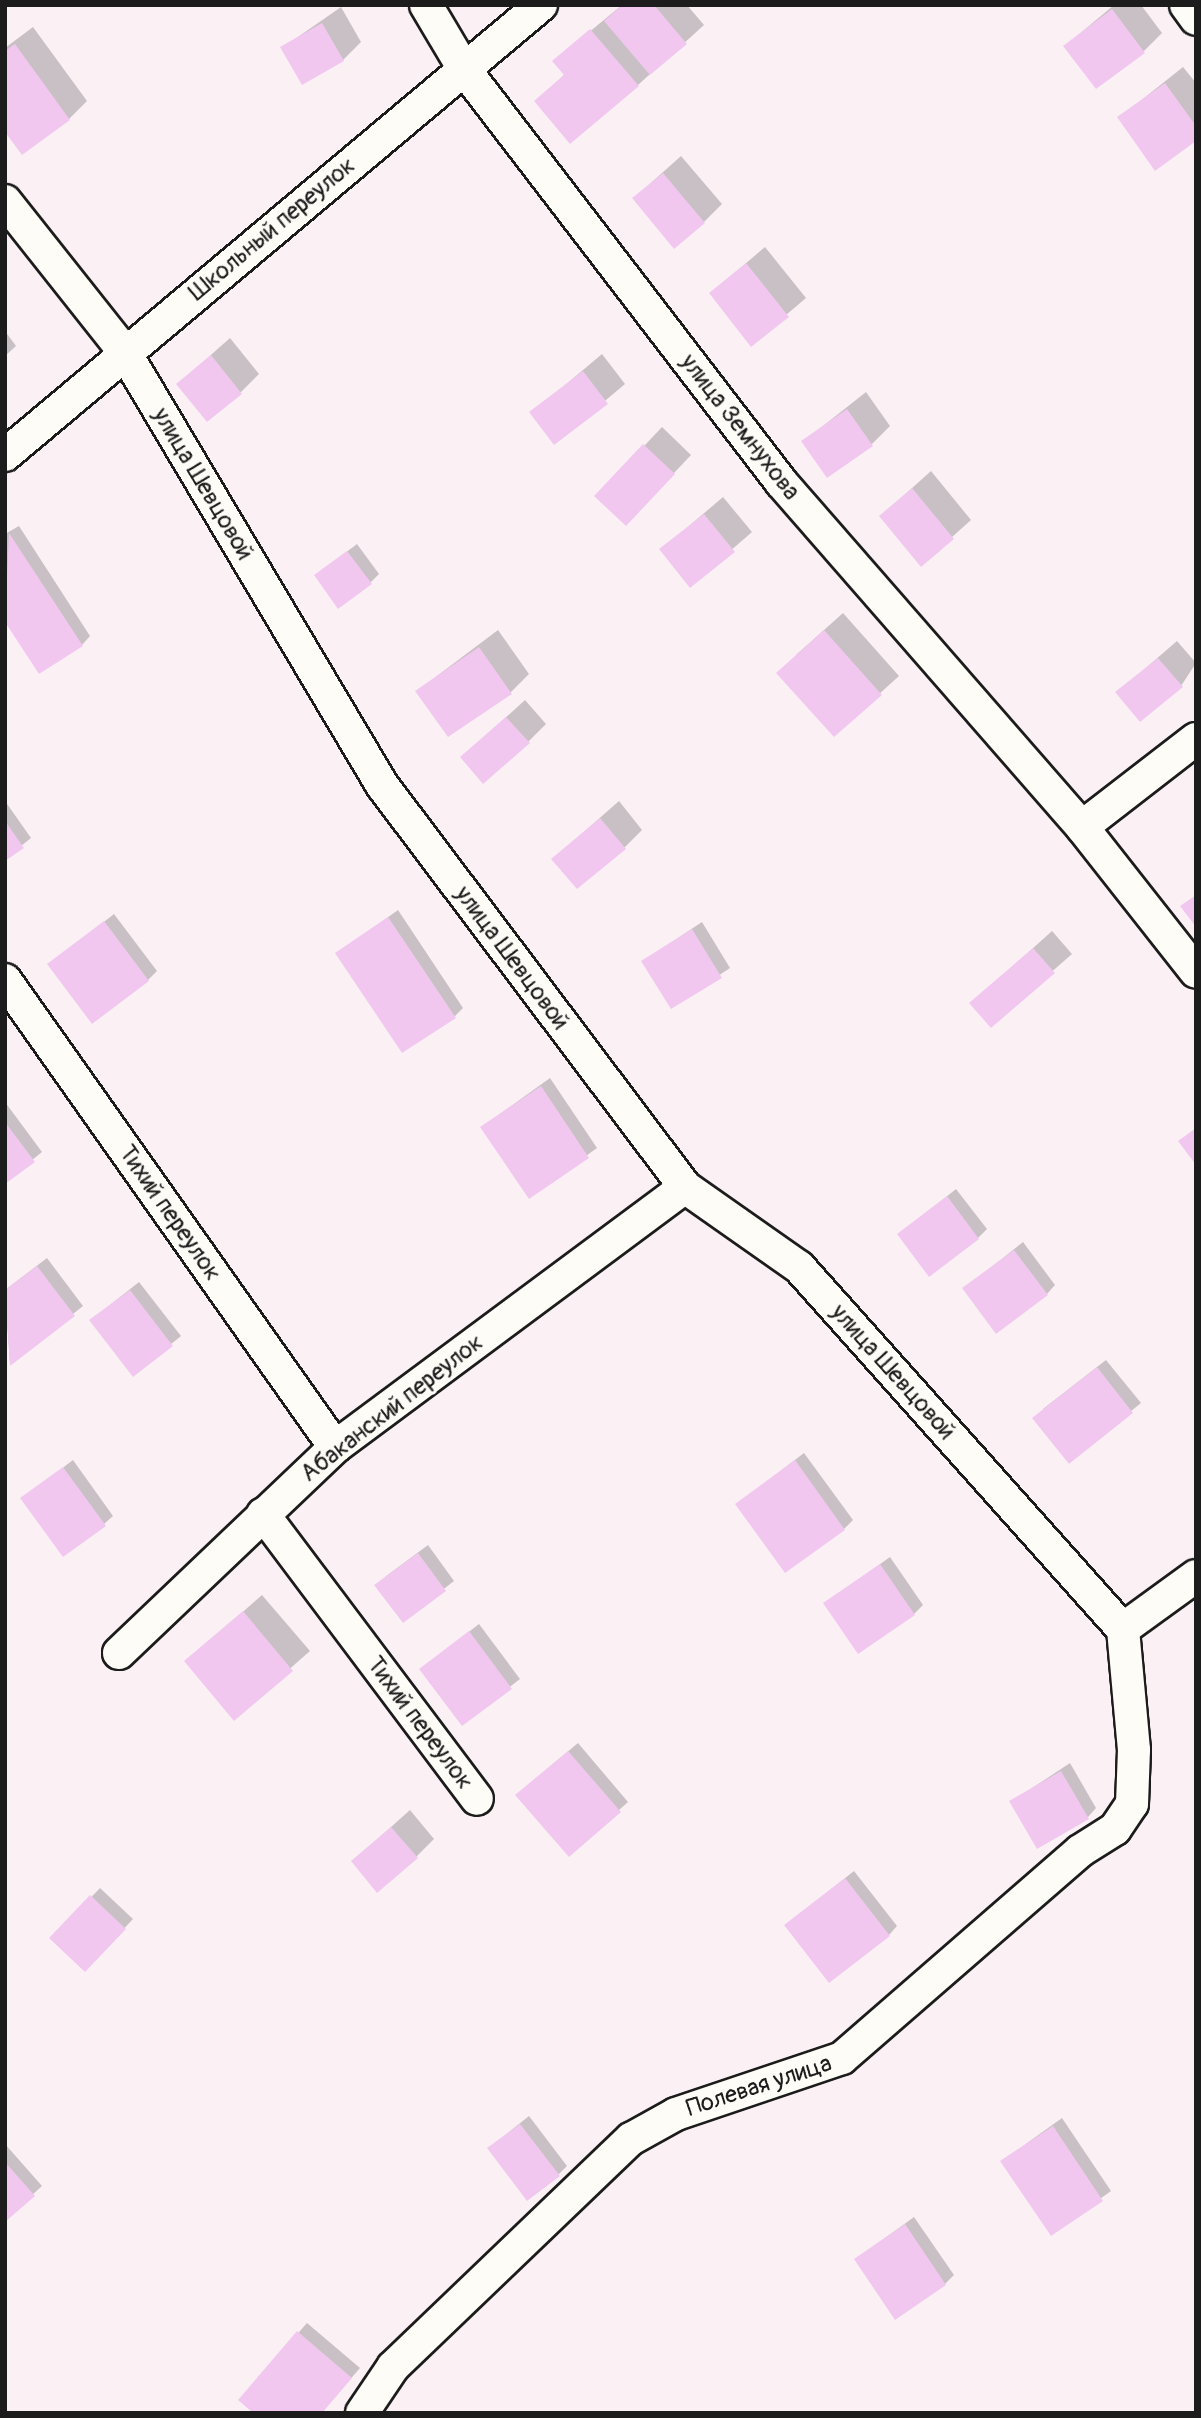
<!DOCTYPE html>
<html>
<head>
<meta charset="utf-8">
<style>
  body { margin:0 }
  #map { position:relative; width:1201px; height:2418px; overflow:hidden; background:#fbf1f5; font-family:Pangolin,sans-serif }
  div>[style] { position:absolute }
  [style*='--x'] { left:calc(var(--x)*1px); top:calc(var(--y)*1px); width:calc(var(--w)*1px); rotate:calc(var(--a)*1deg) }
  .shadow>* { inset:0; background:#0003 }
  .building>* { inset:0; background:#f1c7ef }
  .roads { filter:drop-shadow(2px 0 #1c1c1c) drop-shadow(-2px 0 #1c1c1c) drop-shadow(0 2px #1c1c1c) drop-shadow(0 -2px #1c1c1c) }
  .street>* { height:32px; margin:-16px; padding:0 16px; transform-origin:16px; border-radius:16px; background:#fdfcf7 }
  span { translate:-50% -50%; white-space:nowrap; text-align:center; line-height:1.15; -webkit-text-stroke:6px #fdfcf7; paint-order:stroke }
  .street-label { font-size:24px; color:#1c1c1c }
  .frame { position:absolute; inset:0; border:7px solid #1c1c1c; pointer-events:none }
</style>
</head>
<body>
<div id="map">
  <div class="shadow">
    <div style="clip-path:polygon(622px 5px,687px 5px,704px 25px,638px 85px,536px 101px,565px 74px,554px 61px)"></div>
    <div style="clip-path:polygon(1114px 5px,1141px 5px,1162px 33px,1144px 51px,1065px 46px)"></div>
    <div style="clip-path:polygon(341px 7px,361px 42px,343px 60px,282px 48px)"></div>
    <div style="clip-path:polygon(33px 27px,87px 101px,69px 119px,5px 129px,5px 48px)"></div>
    <div style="clip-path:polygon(1183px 67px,1196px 83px,1196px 139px,1119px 118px)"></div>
    <div style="clip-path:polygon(681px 156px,722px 204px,704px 222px,634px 198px)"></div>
    <div style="clip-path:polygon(765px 247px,806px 298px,751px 345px,711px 293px)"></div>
    <div style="clip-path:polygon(5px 331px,16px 346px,5px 356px)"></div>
    <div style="clip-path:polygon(230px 338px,259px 374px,241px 392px,178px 384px)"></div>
    <div style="clip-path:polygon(602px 354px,625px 384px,555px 443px,532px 413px)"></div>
    <div style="clip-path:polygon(866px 392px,890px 426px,872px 444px,804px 441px)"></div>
    <div style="clip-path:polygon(662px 427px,691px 455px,644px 505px,597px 496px)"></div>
    <div style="clip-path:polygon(931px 471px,971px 520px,922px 564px,881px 516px)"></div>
    <div style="clip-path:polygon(723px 497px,752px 532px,691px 585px,662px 549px)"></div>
    <div style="clip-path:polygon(19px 526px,90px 636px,82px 645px,5px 619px,5px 534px)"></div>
    <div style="clip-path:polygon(357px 544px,379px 574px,370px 583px,316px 575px)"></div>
    <div style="clip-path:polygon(843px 613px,899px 676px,834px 735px,796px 655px)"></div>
    <div style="clip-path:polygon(498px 630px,529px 674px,511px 692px,417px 691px)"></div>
    <div style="clip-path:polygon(1177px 641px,1196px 663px,1181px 686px,1118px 692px)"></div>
    <div style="clip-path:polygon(525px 700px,546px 724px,528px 742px,462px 757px)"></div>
    <div style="clip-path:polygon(5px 801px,31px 838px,5px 859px)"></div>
    <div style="clip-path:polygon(619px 801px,642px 830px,624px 848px,553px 859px)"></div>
    <div style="clip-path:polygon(398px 910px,463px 1008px,454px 1017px,338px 953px)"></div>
    <div style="clip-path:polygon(114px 914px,157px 971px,148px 980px,50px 964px)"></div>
    <div style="clip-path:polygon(702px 922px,730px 968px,671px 1007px,643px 961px)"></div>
    <div style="clip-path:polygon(1052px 931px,1072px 954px,991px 1025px,972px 1003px)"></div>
    <div style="clip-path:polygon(550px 1078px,597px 1148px,529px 1197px,482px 1127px)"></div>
    <div style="clip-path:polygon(5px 1102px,42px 1152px,5px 1182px)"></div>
    <div style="clip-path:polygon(956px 1189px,987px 1229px,978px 1238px,899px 1235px)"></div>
    <div style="clip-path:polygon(1023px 1242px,1055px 1285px,1047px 1294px,964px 1289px)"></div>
    <div style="clip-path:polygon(47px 1258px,83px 1306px,10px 1364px,5px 1290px)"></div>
    <div style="clip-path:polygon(139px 1282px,181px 1336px,133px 1375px,91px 1320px)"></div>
    <div style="clip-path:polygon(1106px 1360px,1141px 1403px,1070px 1461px,1043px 1409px)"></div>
    <div style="clip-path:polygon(804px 1453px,853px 1520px,844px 1529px,737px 1504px)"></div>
    <div style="clip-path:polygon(73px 1460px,113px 1516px,104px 1524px,23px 1498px)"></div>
    <div style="clip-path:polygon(428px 1545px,454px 1581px,403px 1621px,385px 1577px)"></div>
    <div style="clip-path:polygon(890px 1557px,923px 1605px,914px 1614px,825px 1603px)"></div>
    <div style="clip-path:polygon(262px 1595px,310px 1651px,234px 1718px,186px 1662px)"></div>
    <div style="clip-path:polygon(479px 1624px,520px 1679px,462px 1724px,421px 1669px)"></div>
    <div style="clip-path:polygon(578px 1743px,628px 1802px,569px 1855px,526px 1787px)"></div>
    <div style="clip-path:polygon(1070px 1763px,1096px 1808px,1088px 1817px,1011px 1802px)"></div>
    <div style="clip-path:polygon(410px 1810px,434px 1839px,416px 1857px,353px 1861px)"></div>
    <div style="clip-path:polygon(854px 1871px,897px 1926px,889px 1935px,786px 1925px)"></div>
    <div style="clip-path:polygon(100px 1888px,133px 1919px,85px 1970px,52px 1938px)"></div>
    <div style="clip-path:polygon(529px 2116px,567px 2166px,558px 2175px,489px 2148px)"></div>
    <div style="clip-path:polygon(1062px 2118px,1111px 2191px,1051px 2234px,1002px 2161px)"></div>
    <div style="clip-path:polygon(5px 2144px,42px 2186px,5px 2220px)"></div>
    <div style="clip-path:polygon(914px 2217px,954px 2275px,945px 2284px,856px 2259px)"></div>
    <div style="clip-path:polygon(307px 2323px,360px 2368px,321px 2413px,240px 2400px)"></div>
  </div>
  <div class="building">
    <div style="clip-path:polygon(622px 5px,654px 5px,687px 44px,650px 75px,604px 21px)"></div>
    <div style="clip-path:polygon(1112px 9px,1145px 53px,1096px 89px,1063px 46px)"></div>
    <div style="clip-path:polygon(322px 23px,344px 61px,302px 85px,280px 47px)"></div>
    <div style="clip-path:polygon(590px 29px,639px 86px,570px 144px,534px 101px,564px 75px,552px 61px)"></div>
    <div style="clip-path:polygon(15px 44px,70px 120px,22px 155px,5px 132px,5px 51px)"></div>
    <div style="clip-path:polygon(1165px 83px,1196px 126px,1196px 141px,1155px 171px,1117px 117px)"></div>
    <div style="clip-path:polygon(663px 173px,705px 223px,674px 249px,632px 198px)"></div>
    <div style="clip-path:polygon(746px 263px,789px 317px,751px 347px,709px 293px)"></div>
    <div style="clip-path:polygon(211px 355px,242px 394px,207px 422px,176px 384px)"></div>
    <div style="clip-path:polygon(583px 371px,608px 404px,554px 445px,529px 412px)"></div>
    <div style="clip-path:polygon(847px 409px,873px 446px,827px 478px,801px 441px)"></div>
    <div style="clip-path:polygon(643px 444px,675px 474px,626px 526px,594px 496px)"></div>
    <div style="clip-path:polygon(912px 488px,954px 539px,921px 567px,879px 516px)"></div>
    <div style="clip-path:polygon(704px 514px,735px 552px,690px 588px,659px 549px)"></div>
    <div style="clip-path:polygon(9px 533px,83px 646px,39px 674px,5px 622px)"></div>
    <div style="clip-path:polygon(347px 551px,372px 584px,338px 609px,314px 575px)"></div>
    <div style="clip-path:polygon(824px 630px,882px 695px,834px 737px,776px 673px)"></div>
    <div style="clip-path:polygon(479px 647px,512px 694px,448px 737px,415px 691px)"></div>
    <div style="clip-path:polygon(1158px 658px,1183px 687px,1140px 722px,1115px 692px)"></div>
    <div style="clip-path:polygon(506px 717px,530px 743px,483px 784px,460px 757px)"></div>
    <div style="clip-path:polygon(600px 818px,626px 849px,577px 889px,551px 859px)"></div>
    <div style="clip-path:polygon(5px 821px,24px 848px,5px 861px)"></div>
    <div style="clip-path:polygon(1196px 895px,1196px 927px,1180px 906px)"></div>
    <div style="clip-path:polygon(388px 917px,456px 1018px,402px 1053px,335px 953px)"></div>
    <div style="clip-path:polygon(104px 921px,149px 981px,92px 1024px,47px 964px)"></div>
    <div style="clip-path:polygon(692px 929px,722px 978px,671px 1009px,641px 961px)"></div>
    <div style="clip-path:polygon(1033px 948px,1055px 973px,991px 1028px,969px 1003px)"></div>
    <div style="clip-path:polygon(541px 1086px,589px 1158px,529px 1199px,480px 1127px)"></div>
    <div style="clip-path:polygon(5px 1122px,35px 1162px,5px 1184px)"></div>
    <div style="clip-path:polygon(1196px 1128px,1196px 1165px,1178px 1141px)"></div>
    <div style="clip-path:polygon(947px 1196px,979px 1239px,929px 1277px,897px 1234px)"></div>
    <div style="clip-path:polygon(1014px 1250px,1048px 1295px,996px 1334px,962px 1288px)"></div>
    <div style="clip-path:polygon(37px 1266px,75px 1316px,10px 1366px,5px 1290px)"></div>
    <div style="clip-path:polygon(130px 1290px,173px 1346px,133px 1377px,89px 1320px)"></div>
    <div style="clip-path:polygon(1097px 1367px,1133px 1413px,1069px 1464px,1032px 1418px)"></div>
    <div style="clip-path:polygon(795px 1460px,845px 1530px,785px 1573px,735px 1504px)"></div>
    <div style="clip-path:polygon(63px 1467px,106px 1526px,63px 1557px,20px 1498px)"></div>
    <div style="clip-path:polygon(418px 1553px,446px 1591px,403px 1623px,374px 1585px)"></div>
    <div style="clip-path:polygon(880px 1564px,915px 1615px,858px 1654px,823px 1603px)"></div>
    <div style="clip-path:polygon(243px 1611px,293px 1671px,234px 1721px,184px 1661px)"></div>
    <div style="clip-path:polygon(469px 1631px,512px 1689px,462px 1726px,419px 1669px)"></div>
    <div style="clip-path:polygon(568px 1751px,621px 1812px,569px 1857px,515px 1795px)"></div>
    <div style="clip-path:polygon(1061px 1771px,1089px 1819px,1037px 1849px,1009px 1801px)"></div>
    <div style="clip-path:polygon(391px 1827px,418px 1858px,377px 1893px,351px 1861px)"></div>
    <div style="clip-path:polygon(845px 1878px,890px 1936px,829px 1983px,784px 1925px)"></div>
    <div style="clip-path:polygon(90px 1895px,126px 1929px,85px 1972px,49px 1938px)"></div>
    <div style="clip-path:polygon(520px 2124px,560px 2176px,527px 2201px,487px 2148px)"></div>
    <div style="clip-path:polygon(1053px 2126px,1103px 2201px,1051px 2236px,1000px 2161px)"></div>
    <div style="clip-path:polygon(5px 2162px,35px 2196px,5px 2222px)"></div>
    <div style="clip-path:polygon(905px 2224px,946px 2285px,895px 2320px,854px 2259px)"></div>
    <div style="clip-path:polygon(297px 2331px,352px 2378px,322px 2413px,253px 2413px,238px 2400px)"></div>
  </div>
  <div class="roads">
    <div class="street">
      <div style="--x:426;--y:5;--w:74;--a:59.3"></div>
      <div style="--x:464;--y:69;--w:521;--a:52.49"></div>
      <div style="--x:781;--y:482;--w:458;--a:48.9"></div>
      <div style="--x:1082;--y:827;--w:184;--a:51.8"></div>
      <div style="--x:1186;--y:5;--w:17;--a:54"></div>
      <div style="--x:5;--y:201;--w:191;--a:51.6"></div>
      <div style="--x:124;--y:351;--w:505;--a:59.27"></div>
      <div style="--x:382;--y:785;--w:503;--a:52.99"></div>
      <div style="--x:685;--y:1187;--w:139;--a:35.1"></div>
      <div style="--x:799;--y:1267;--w:486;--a:48.2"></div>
      <div style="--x:5;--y:455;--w:700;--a:-40.02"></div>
      <div style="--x:1082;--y:827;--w:144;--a:-37.7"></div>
      <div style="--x:5;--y:980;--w:572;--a:54.75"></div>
      <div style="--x:263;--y:1514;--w:356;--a:53.1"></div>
      <div style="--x:1123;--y:1629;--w:90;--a:-36"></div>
      <div style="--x:119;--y:1653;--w:298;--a:-43.6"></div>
      <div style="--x:335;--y:1447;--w:436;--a:-36.6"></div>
      <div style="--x:362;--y:2413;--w:55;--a:-56"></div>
      <div style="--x:393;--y:2367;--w:330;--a:-43.8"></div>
      <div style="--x:631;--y:2139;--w:51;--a:-29.1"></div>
      <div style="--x:676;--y:2114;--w:175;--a:-18.6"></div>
      <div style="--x:842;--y:2058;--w:315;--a:-41"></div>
      <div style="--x:1080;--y:1851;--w:41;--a:-32.2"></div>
      <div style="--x:1115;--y:1829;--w:30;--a:-56"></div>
      <div style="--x:1132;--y:1804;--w:54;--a:-87.9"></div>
      <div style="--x:1134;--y:1750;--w:121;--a:-95.2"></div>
    </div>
  </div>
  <div class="street-label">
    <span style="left:272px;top:229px;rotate:-40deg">Школьный переулок</span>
    <span style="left:740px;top:427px;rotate:52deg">улица Земнухова</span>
    <span style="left:203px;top:484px;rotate:59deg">улица Шевцовой</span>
    <span style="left:512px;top:958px;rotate:53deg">улица Шевцовой</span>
    <span style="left:170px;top:1213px;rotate:55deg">Тихий переулок</span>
    <span style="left:893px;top:1372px;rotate:48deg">улица Шевцовой</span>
    <span style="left:392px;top:1408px;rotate:-38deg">Абаканский переулок</span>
    <span style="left:420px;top:1723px;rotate:53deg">Тихий переулок</span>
    <span style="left:759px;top:2086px;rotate:-18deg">Полевая улица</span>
  </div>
  <div class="frame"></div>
</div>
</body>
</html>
